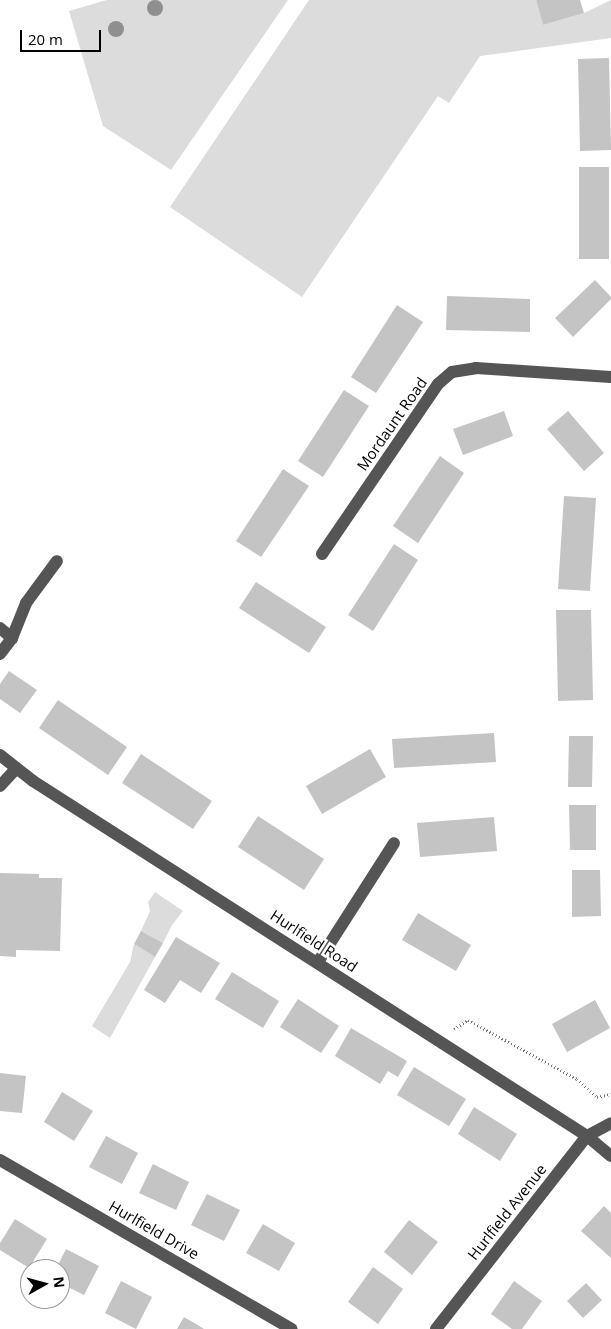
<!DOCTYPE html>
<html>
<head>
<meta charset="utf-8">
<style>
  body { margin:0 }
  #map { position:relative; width:611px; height:1329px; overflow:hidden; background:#fff; font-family:"Open Sans",sans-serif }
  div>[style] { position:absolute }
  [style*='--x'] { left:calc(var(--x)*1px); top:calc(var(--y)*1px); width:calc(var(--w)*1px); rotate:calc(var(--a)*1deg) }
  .green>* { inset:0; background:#dcdcdc }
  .building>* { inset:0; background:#c4c4c4 }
  .path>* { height:3px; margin-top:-1.5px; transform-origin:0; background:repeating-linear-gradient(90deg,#777 0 1px,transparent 0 3.5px) }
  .minor>* { height:12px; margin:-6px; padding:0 6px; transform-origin:6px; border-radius:6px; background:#555 }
  .trees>* { width:16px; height:16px; margin:-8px; border-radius:50%; background:#8f8f8f }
  span { translate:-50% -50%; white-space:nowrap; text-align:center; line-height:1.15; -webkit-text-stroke:5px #fff; paint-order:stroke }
  .street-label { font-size:15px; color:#000 }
  .north { position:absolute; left:20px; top:1259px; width:50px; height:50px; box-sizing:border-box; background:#fff; border:1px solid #999; border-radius:50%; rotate:83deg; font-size:14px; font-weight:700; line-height:20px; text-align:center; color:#000 }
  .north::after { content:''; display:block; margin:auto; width:18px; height:22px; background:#000; clip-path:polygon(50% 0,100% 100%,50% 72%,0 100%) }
  .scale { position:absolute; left:20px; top:30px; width:81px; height:22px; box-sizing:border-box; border:2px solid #000; border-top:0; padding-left:6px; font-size:15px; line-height:18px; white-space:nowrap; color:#000; -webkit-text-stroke:4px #fff; paint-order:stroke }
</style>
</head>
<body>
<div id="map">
  <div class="green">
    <div style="clip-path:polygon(107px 0,288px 0,171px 170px,103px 126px,69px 11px)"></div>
    <div style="clip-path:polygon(309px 0,536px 0,543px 25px,584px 13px,611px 0,611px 38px,480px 56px,449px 103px,438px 96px,302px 297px,170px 207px)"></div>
    <div style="clip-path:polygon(155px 892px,183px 911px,172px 925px,163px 943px,141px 931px,150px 911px,148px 902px)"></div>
    <div style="clip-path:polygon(134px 944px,155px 957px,110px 1038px,92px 1026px,130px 962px)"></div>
  </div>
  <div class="building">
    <div style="clip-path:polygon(536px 0,580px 0,584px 13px,543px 25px)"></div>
    <div style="clip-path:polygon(609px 58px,611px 150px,580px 151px,578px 59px)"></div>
    <div style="clip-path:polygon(579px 167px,609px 167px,609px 259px,579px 259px)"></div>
    <div style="clip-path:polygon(595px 280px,611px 297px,611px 299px,573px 337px,555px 318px)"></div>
    <div style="clip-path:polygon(447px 296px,530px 299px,530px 332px,446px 330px)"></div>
    <div style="clip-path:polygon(397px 305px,423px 322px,376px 393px,351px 377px)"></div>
    <div style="clip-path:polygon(344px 390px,369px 406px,323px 477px,298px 461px)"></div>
    <div style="clip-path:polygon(504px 411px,513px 436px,463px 455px,453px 429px)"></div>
    <div style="clip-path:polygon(568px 411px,604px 453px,584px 471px,547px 429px)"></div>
    <div style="clip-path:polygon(440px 456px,464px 473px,418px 543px,393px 526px)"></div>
    <div style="clip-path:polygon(283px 469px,309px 486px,261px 557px,236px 541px)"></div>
    <div style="clip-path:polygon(564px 496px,596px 498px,590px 591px,558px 589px)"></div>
    <div style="clip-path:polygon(394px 544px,418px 560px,373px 631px,348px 615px)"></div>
    <div style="clip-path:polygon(256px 582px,326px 627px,309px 653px,239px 608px)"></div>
    <div style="clip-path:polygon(556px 610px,591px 610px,593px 700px,558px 701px)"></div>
    <div style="clip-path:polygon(9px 671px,37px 690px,20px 713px,0 699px,0 684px)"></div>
    <div style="clip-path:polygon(58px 700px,127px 747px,108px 775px,39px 728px)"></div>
    <div style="clip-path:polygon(494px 733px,496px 762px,394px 768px,392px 739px)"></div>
    <div style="clip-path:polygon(569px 736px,593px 736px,592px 787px,568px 787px)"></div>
    <div style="clip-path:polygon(370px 749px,386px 777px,322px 814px,306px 786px)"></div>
    <div style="clip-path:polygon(141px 754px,212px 801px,193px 829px,122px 783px)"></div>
    <div style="clip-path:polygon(569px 805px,596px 805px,596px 850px,570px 850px)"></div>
    <div style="clip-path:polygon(258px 816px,324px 859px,304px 890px,238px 847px)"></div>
    <div style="clip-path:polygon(494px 817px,497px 851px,420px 857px,417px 823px)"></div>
    <div style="clip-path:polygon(572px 870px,600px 870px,601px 916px,572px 917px)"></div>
    <div style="clip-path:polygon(0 873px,39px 874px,39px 878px,62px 878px,60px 951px,16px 950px,16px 957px,0 956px)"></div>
    <div style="clip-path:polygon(418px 913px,471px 945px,456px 971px,402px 940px)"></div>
    <div style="clip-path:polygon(141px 931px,163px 943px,155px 957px,134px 944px)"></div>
    <div style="clip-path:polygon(176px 937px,220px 963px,201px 993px,180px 980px,165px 1003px,144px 990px)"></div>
    <div style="clip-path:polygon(232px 972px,279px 1001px,263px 1028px,215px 999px)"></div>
    <div style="clip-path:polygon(298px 999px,339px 1026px,321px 1053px,280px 1027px)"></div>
    <div style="clip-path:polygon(595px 1000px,610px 1028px,567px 1052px,552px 1024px)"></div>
    <div style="clip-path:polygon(351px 1028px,407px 1061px,398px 1077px,388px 1071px,380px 1084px,335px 1056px)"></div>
    <div style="clip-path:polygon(414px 1067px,466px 1099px,449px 1126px,397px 1095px)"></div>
    <div style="clip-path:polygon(0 1073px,26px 1076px,22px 1113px,0 1111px)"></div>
    <div style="clip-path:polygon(62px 1092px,93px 1111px,74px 1141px,44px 1122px)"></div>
    <div style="clip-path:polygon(474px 1107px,517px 1134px,500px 1161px,458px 1134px)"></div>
    <div style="clip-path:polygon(106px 1136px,138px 1153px,122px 1184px,89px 1167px)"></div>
    <div style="clip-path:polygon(153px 1164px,189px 1182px,176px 1210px,139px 1193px)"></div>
    <div style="clip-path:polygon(207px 1194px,240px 1210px,224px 1241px,191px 1225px)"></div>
    <div style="clip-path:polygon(604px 1206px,611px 1213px,611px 1258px,581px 1231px)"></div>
    <div style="clip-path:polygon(15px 1219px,47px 1239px,29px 1268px,0 1250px,0 1243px)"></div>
    <div style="clip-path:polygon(409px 1220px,438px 1242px,412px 1275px,384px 1252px)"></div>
    <div style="clip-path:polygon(263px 1224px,295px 1243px,279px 1271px,246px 1253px)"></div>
    <div style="clip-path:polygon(66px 1249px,99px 1266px,84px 1295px,60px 1283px,60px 1269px,56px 1269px)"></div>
    <div style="clip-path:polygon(373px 1267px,403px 1289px,378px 1324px,348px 1302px)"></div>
    <div style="clip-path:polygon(121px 1281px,152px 1297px,136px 1329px,105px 1313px)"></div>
    <div style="clip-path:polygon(514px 1281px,542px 1301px,522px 1329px,512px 1329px,491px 1314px)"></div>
    <div style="clip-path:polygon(586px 1283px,602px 1300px,583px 1318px,567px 1301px)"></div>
    <div style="clip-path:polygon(184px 1317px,201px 1327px,204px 1329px,177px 1329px)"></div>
  </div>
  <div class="path">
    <div style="--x:454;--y:1029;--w:17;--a:-33"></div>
    <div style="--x:468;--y:1020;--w:124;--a:28.4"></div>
    <div style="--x:577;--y:1079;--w:27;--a:42"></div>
    <div style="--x:597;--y:1097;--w:14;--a:-12"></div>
  </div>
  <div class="minor">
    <div style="--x:322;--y:554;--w:206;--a:-55.7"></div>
    <div style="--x:438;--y:384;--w:18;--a:-41"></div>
    <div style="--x:452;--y:372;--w:24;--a:-9"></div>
    <div style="--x:476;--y:368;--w:135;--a:3.8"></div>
    <div style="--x:0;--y:628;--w:16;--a:40"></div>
    <div style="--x:0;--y:654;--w:20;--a:-53"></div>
    <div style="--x:12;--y:638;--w:38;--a:-68"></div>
    <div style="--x:26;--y:603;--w:52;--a:-53.6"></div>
    <div style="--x:0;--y:755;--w:42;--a:38.2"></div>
    <div style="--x:33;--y:781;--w:658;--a:32.65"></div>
    <div style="--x:587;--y:1136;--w:31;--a:40"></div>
    <div style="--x:0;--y:786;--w:23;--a:-47"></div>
    <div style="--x:318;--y:962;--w:141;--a:-57.4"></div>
    <div style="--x:0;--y:1160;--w:337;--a:30.1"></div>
    <div style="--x:436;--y:1329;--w:245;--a:-52"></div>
    <div style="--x:587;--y:1136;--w:27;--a:-28"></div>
  </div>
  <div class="trees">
    <div style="left:155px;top:8px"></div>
    <div style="left:116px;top:29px"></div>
  </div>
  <div class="street-label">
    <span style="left:392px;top:424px;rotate:-55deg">Mordaunt Road</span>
    <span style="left:314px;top:941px;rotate:33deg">Hurlfield Road</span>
    <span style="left:507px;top:1212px;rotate:-52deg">Hurlfield Avenue</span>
    <span style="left:154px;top:1230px;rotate:30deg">Hurlfield Drive</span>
  </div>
  <div class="north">N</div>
  <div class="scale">20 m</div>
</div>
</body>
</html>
